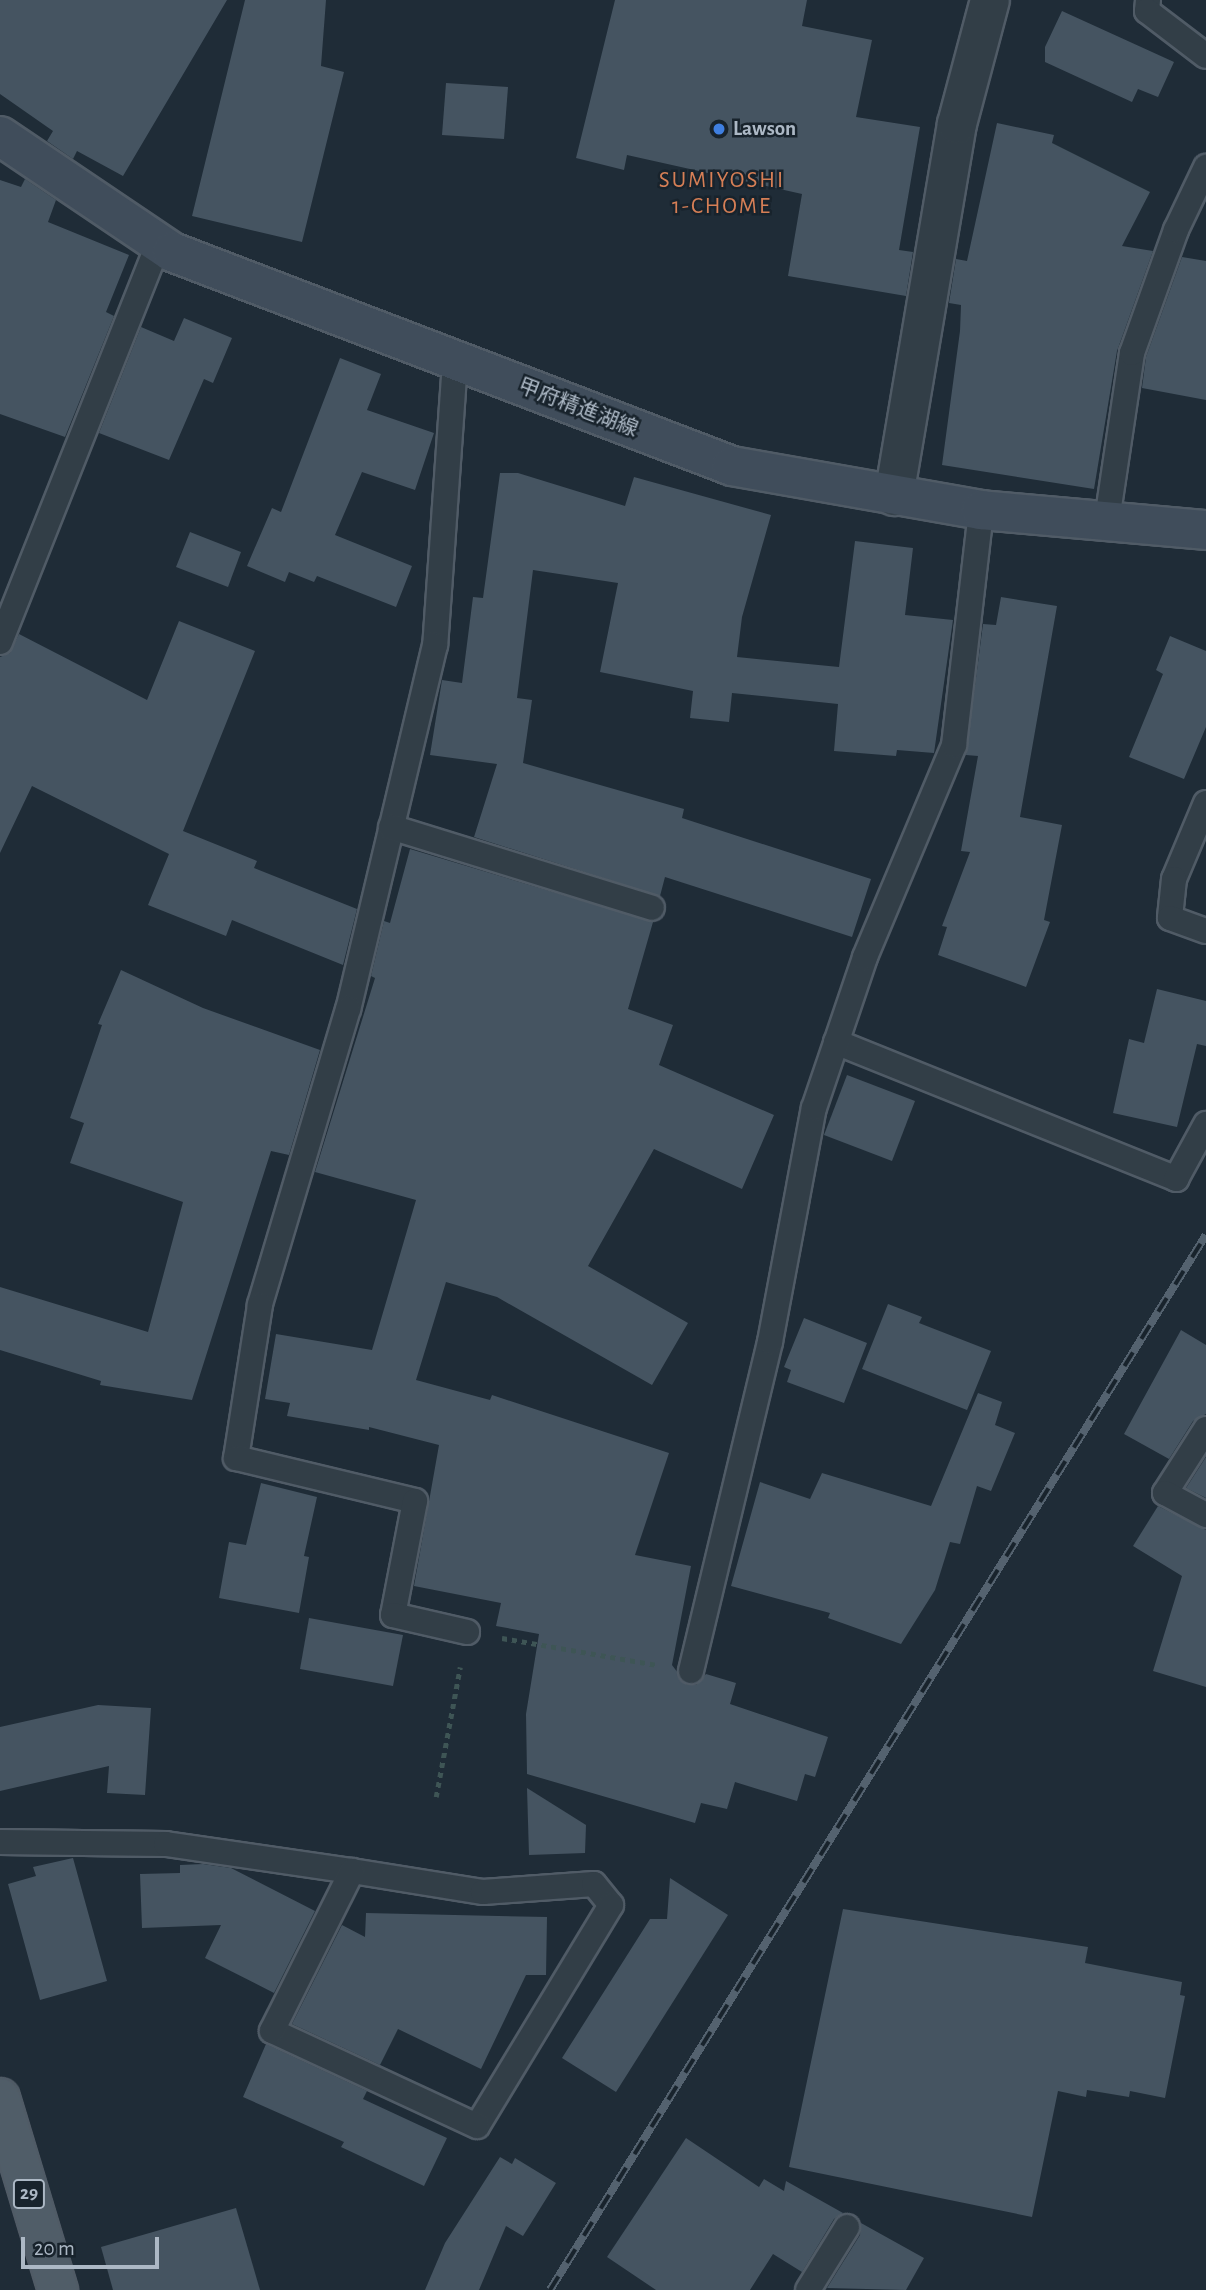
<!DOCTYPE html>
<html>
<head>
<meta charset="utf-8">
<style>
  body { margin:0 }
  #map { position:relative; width:1206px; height:2290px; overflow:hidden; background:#1f2c37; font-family:"Alegreya Sans","Noto Sans JP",sans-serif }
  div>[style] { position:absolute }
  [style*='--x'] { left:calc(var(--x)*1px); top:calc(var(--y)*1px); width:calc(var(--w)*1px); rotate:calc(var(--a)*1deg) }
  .building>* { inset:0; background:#455461 }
  .path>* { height:4.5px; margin-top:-2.25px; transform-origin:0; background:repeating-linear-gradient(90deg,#3e5555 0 5px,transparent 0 10px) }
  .roads { filter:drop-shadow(2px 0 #505b66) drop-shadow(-2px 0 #505b66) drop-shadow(0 2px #505b66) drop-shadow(0 -2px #505b66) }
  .service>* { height:24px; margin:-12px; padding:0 12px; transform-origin:12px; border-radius:12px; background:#323e47 }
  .tertiary>* { height:38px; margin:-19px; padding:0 19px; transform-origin:19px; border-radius:19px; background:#323e47 }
  .secondary>* { height:38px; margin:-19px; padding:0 19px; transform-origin:19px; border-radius:19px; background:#404d5b }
  .primary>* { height:38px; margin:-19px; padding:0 19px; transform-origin:19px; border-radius:19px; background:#505d68 }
  .rail>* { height:8px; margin-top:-4px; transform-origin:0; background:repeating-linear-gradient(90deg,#18232c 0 16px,#54626f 0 32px); box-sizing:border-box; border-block:2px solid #54626f }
  .dots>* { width:19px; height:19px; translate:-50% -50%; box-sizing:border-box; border:4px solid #18232c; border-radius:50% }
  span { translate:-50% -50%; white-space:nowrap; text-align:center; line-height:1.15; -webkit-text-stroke:5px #18232c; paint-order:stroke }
  .shield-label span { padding:2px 5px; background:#18232c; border:2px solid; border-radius:5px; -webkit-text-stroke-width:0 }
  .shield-label { font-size:19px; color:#acb8c5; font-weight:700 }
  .poi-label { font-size:21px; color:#acb8c5; font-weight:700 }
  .left { translate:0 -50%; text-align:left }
  .street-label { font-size:21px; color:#acb8c5 }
  .neighbourhood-label { font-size:23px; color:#d67f56; letter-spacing:2px }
  .scale { position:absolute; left:21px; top:2237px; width:138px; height:32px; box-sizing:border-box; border:4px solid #acb8c5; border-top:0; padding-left:9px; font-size:21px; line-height:24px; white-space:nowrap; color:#acb8c5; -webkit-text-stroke:5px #18232c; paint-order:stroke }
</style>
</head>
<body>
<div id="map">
  <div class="building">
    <div style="clip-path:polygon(0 0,227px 0,123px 176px,77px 151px,73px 159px,47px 141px,53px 131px,0 94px)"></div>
    <div style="clip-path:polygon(245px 0,326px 0,321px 66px,344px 72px,302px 242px,192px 216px)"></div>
    <div style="clip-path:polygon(615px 0,807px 0,802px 26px,872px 40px,856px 117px,920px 127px,899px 250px,913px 252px,906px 296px,788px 276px,802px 194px,627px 155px,624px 170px,576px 158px)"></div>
    <div style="clip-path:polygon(1062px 11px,1174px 62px,1158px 97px,1138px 89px,1132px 102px,1045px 62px,1045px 47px)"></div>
    <div style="clip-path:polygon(446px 83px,508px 87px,504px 139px,442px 135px)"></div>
    <div style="clip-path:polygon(997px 123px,1054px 135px,1052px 143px,1150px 192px,1122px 246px,1153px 251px,1117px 351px,1094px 489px,942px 465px,960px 331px,961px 305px,949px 303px,956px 259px,967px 261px)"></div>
    <div style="clip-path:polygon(25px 179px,56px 200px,48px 222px,129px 255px,106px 312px,114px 316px,65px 437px,0 414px,0 180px,21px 187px)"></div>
    <div style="clip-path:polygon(1182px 257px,1206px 261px,1206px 400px,1142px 388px,1146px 357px)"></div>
    <div style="clip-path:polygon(184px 318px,232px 338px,213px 383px,204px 379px,169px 460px,99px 433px,141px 327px,174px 341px)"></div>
    <div style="clip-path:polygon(340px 358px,381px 374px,367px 410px,434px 433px,415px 490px,362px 472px,335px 535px,412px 566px,396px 607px,317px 576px,314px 582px,289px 572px,285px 582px,247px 566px,272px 508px,281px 512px)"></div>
    <div style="clip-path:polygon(500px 473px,518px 473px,625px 506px,634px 477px,771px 515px,742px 617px,737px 657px,839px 667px,855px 541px,913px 548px,905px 615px,953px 620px,934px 753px,897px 750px,896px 756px,834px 751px,838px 704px,732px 693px,729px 722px,690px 718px,693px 691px,600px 672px,618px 583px,533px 570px,517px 698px,532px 700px,523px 763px,684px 809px,682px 818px,871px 879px,852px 937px,665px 877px,660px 896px,474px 837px,497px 764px,430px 755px,442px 680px,462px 683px,473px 597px,483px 598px)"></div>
    <div style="clip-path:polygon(190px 532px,241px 552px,228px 587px,176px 567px)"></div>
    <div style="clip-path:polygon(1001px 597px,1057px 606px,1020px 817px,1062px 825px,1044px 920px,1050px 922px,1026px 987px,938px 955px,947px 927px,942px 926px,970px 852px,961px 851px,978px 756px,966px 755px,983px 624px,996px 625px)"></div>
    <div style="clip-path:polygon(179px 621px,255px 651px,183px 831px,257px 861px,254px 868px,357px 909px,343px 965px,232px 920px,226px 936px,148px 905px,169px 854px,32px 786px,0 853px,0 657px,10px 653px,19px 634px,147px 700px)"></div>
    <div style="clip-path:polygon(1170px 636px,1206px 651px,1206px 727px,1184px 779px,1129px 757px,1163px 674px,1156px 670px)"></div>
    <div style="clip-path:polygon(410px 849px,653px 922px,628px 1009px,673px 1025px,659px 1065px,774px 1115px,742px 1189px,654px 1149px,588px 1266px,688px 1323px,652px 1385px,497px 1297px,446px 1282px,416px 1380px,490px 1400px,492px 1395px,669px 1453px,635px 1555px,691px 1566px,672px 1665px,687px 1685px,696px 1685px,706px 1674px,736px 1683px,730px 1704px,828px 1737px,815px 1777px,805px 1774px,797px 1801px,735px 1782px,727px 1809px,701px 1803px,695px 1823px,527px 1774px,526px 1714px,539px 1634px,496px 1626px,501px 1603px,414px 1586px,439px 1445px,369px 1427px,369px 1430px,287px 1416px,290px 1403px,265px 1399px,276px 1334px,372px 1350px,416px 1200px,315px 1172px,375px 978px,371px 976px,384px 921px,390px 923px)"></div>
    <div style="clip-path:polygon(121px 970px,203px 1008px,320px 1050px,289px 1155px,271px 1151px,192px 1400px,100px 1385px,101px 1381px,0 1350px,0 1287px,148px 1332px,183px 1202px,70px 1163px,84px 1123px,70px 1118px,102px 1025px,98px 1024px)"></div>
    <div style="clip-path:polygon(1157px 989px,1206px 1001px,1206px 1046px,1197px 1044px,1177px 1127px,1113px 1113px,1129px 1039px,1144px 1043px)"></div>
    <div style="clip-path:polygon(847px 1075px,915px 1101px,892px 1161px,824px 1135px)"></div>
    <div style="clip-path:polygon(888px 1304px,922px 1317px,919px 1323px,991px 1351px,967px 1410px,862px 1369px)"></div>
    <div style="clip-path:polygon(804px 1318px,867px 1343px,844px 1403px,787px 1382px,791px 1370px,784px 1367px)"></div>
    <div style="clip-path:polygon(1181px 1330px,1206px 1345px,1206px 1414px,1193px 1421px,1169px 1459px,1124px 1434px)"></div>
    <div style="clip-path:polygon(978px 1393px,1002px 1402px,995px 1425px,1015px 1433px,991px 1491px,977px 1486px,960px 1544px,950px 1542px,935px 1590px,901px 1644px,828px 1618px,830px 1613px,731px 1586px,760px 1482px,810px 1499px,822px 1473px,931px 1506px)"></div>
    <div style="clip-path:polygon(1206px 1457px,1206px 1498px,1186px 1488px)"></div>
    <div style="clip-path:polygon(261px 1483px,317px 1497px,304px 1556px,309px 1557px,299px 1613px,219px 1598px,229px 1542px,246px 1545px)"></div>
    <div style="clip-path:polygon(1158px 1506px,1206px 1530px,1206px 1687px,1153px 1671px,1182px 1576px,1133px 1546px)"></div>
    <div style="clip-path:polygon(309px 1618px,403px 1635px,393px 1686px,300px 1669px)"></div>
    <div style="clip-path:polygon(98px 1705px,151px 1708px,145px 1795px,107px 1793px,109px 1766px,0 1791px,0 1727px)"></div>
    <div style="clip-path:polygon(527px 1788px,586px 1825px,585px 1853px,529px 1855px)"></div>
    <div style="clip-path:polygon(73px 1858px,107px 1981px,40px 2000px,8px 1884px,36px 1876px,33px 1867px)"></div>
    <div style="clip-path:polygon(203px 1864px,231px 1868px,315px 1911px,274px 1993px,205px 1958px,221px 1925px,142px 1928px,140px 1874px,180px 1873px,180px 1865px)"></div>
    <div style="clip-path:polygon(670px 1878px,728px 1915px,616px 2092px,562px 2058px,650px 1919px,667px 1919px)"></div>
    <div style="clip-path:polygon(843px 1909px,1088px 1947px,1085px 1963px,1182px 1982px,1180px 1995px,1185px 1996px,1165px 2098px,1130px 2091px,1129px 2097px,1087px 2090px,1086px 2097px,1058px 2091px,1032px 2217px,789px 2167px)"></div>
    <div style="clip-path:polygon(366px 1913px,547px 1917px,546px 1975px,526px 1975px,481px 2069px,398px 2029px,380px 2065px,292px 2024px,342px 1925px,365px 1937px)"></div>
    <div style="clip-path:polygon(266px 2044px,367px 2091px,363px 2099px,447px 2138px,424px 2186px,341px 2147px,344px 2142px,243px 2097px)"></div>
    <div style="clip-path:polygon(686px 2138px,759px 2187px,764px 2179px,784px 2191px,786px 2181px,843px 2213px,834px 2219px,802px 2272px,773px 2254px,750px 2290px,656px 2290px,607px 2257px)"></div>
    <div style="clip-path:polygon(500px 2157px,512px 2164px,515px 2158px,556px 2183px,523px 2236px,506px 2226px,479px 2290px,425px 2290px,445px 2243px)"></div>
    <div style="clip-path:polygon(236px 2208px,260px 2290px,113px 2290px,101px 2247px)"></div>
    <div style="clip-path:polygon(861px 2223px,924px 2258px,906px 2290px,827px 2288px,860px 2235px)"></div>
  </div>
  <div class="path">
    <div style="--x:502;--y:1638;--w:156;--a:9.9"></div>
    <div style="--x:436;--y:1797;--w:132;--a:-79.5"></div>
  </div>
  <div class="roads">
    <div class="service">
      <div style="--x:1148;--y:0;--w:11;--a:95"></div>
      <div style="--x:1147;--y:11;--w:74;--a:37.3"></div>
      <div style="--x:455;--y:362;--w:284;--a:94"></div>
      <div style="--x:435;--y:645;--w:374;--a:103.4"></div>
      <div style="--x:348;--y:1009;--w:309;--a:106.6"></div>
      <div style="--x:260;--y:1305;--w:155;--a:98.9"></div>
      <div style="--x:236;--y:1458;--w:184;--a:13.5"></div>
      <div style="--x:415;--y:1501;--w:116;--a:100.9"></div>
      <div style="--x:393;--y:1615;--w:76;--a:12.9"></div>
      <div style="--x:1107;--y:520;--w:169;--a:-81.5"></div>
      <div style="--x:1132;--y:353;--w:131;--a:-70.3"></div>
      <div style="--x:1176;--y:230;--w:70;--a:-64.5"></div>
      <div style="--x:0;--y:642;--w:430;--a:-68.3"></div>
      <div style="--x:1206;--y:803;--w:82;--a:112.8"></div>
      <div style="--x:1174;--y:879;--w:39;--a:96"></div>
      <div style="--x:1170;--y:918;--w:38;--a:20"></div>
      <div style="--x:391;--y:827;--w:273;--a:17.2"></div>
      <div style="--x:836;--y:1042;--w:367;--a:21.9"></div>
      <div style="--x:1176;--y:1179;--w:63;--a:-61.4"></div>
      <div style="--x:1206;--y:1429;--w:76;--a:122.6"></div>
      <div style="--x:1165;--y:1493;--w:47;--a:28.2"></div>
      <div style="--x:691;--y:1671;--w:338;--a:-76.5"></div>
      <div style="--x:770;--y:1342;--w:238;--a:-79.4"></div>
      <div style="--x:814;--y:1108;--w:159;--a:-71.3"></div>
      <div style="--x:865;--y:957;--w:230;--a:-67.2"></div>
      <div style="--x:954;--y:745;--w:237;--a:-83.4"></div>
      <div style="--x:0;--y:1842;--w:166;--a:0.7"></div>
      <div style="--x:166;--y:1844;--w:188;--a:8.3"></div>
      <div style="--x:352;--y:1871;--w:133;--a:9.1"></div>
      <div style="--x:483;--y:1892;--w:111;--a:-4.1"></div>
      <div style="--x:594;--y:1884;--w:27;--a:51"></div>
      <div style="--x:611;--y:1905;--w:258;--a:121.2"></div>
      <div style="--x:477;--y:2126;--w:226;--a:-155.1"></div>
      <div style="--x:272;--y:2031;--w:179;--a:-63.4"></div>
      <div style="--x:808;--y:2290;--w:74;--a:-58.2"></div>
    </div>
    <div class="tertiary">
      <div style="--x:894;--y:496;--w:377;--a:-80.4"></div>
      <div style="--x:957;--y:124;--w:128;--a:-75.1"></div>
    </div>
    <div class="secondary">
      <div style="--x:0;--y:136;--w:207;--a:34"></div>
      <div style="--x:172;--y:252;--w:599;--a:20.91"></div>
      <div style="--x:732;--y:466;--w:253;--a:10"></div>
      <div style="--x:981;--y:510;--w:226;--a:5.1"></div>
    </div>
    <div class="primary">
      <div style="--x:0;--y:2098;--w:201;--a:73.2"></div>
    </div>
  </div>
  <div class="rail">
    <div style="--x:550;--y:2290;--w:1242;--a:-58.13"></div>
  </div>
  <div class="dots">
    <div style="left:719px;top:129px;background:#3f7fe0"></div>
  </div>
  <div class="shield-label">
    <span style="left:29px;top:2194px">29</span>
  </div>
  <div class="poi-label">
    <span class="left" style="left:733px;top:129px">Lawson</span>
  </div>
  <div class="street-label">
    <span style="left:578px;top:408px;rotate:21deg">甲府精進湖線</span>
  </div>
  <div class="neighbourhood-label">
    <span style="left:722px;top:194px">SUMIYOSHI<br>1-CHOME</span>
  </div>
  <div class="scale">20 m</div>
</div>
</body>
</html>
